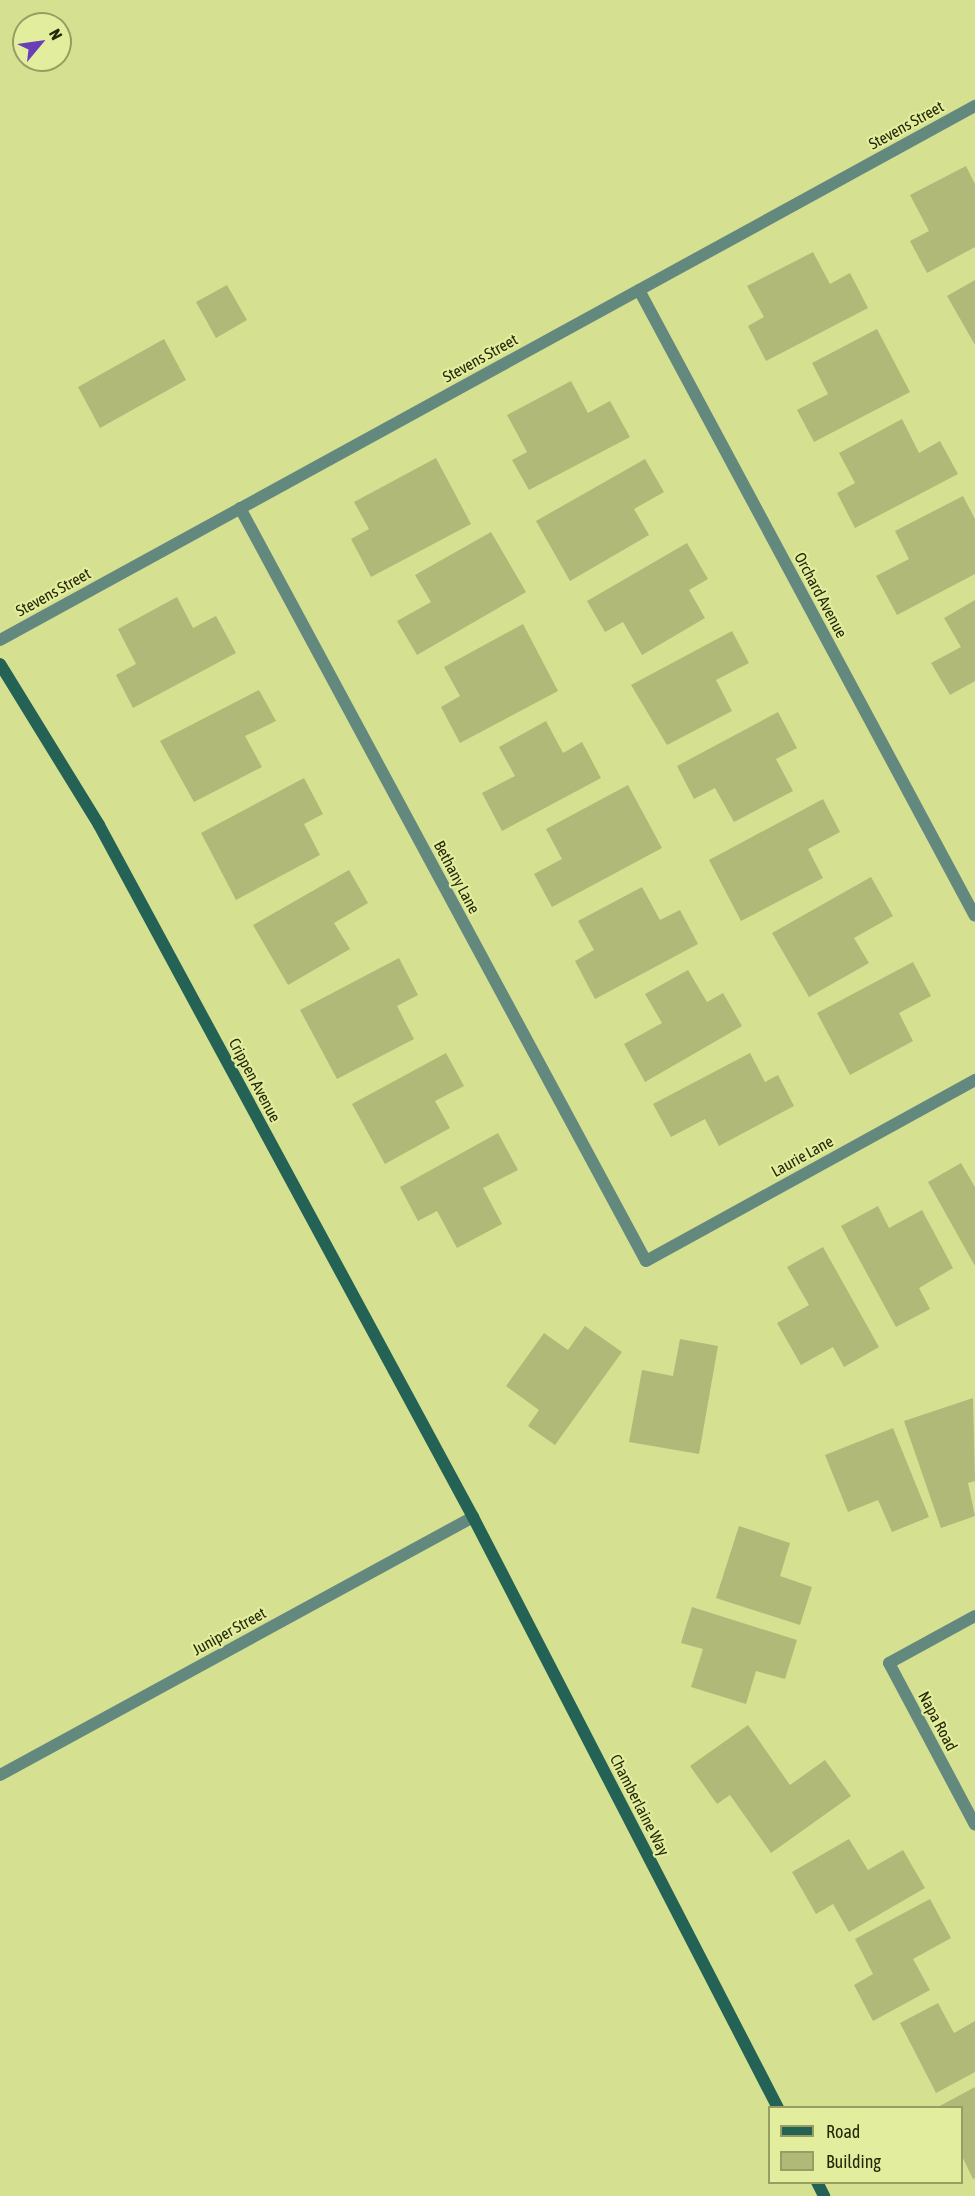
<!DOCTYPE html>
<html>
<head>
<meta charset="utf-8">
<style>
  body { margin:0 }
  #map { position:relative; width:975px; height:2196px; overflow:hidden; background:#d5e091; font-family:"Asap Condensed",sans-serif }
  div>[style] { position:absolute }
  [style*='--x'] { left:calc(var(--x)*1px); top:calc(var(--y)*1px); width:calc(var(--w)*1px); rotate:calc(var(--a)*1deg) }
  .building>* { inset:0; background:#b0b978 }
  .street>* { height:12px; margin:-6px; padding:0 6px; transform-origin:6px; border-radius:6px; background:#63897e }
  .secondary>* { height:12px; margin:-6px; padding:0 6px; transform-origin:6px; border-radius:6px; background:#236254 }
  span { translate:-50% -50%; white-space:nowrap; text-align:center; line-height:1.15; -webkit-text-stroke:4.5px #e2ed9e; paint-order:stroke }
  .street-label { font-size:16px; color:#242807 }
  .legend { position:absolute; left:768px; top:2106px; width:195px; height:78px; box-sizing:border-box; background:#e2ed9e; border:2px solid #969e62; margin:0; padding:8px 10px; list-style:none; font-size:18px; color:#242807 }
  .legend li { display:flex; align-items:center; gap:12px; height:30px }
  .legend b { width:30px; border:2px solid #969e62 }
  .north { position:absolute; left:12px; top:12px; width:60px; height:60px; box-sizing:border-box; background:#e2ed9e; border:2px solid #969e62; border-radius:50%; rotate:61deg; font-size:16px; font-weight:700; line-height:24px; text-align:center; color:#242807 }
  .north::after { content:''; display:block; margin:auto; width:21px; height:27px; background:#693fb7; clip-path:polygon(50% 0,100% 100%,50% 72%,0 100%) }
</style>
</head>
<body>
<div id="map">
  <div class="building">
    <div style="clip-path:polygon(966px 166px,975px 184px,975px 247px,927px 273px,910px 241px,929px 231px,910px 195px)"></div>
    <div style="clip-path:polygon(813px 252px,830px 284px,850px 273px,868px 308px,766px 361px,748px 326px,764px 317px,747px 286px)"></div>
    <div style="clip-path:polygon(975px 280px,975px 345px,947px 296px)"></div>
    <div style="clip-path:polygon(227px 285px,247px 320px,216px 338px,196px 302px)"></div>
    <div style="clip-path:polygon(877px 329px,910px 392px,814px 442px,797px 410px,828px 394px,812px 363px)"></div>
    <div style="clip-path:polygon(164px 339px,186px 380px,100px 428px,78px 387px)"></div>
    <div style="clip-path:polygon(571px 381px,588px 413px,610px 401px,630px 437px,529px 490px,512px 460px,527px 452px,507px 415px)"></div>
    <div style="clip-path:polygon(902px 419px,919px 453px,940px 441px,958px 474px,855px 528px,837px 493px,855px 483px,839px 453px)"></div>
    <div style="clip-path:polygon(436px 458px,471px 524px,371px 577px,351px 539px,369px 529px,354px 502px)"></div>
    <div style="clip-path:polygon(645px 459px,664px 492px,634px 509px,649px 535px,570px 581px,536px 521px)"></div>
    <div style="clip-path:polygon(963px 496px,975px 519px,975px 574px,897px 615px,876px 576px,909px 559px,895px 531px)"></div>
    <div style="clip-path:polygon(491px 532px,526px 592px,417px 655px,397px 621px,431px 602px,415px 575px)"></div>
    <div style="clip-path:polygon(687px 543px,708px 579px,689px 590px,705px 618px,642px 655px,623px 622px,605px 632px,587px 601px)"></div>
    <div style="clip-path:polygon(177px 597px,193px 628px,216px 616px,236px 653px,133px 708px,116px 675px,136px 664px,118px 629px)"></div>
    <div style="clip-path:polygon(975px 600px,975px 681px,950px 695px,931px 663px,961px 647px,944px 618px)"></div>
    <div style="clip-path:polygon(523px 624px,558px 691px,460px 743px,441px 707px,460px 696px,444px 667px)"></div>
    <div style="clip-path:polygon(732px 631px,749px 663px,716px 680px,732px 711px,667px 745px,631px 685px)"></div>
    <div style="clip-path:polygon(259px 690px,276px 721px,245px 736px,262px 767px,194px 802px,160px 741px)"></div>
    <div style="clip-path:polygon(778px 712px,797px 748px,776px 759px,793px 791px,734px 822px,715px 788px,694px 799px,677px 766px)"></div>
    <div style="clip-path:polygon(546px 721px,563px 753px,582px 742px,601px 778px,502px 831px,482px 793px,515px 776px,499px 747px)"></div>
    <div style="clip-path:polygon(304px 778px,323px 814px,304px 824px,320px 855px,236px 900px,201px 833px)"></div>
    <div style="clip-path:polygon(628px 785px,662px 848px,552px 907px,534px 874px,562px 859px,546px 829px)"></div>
    <div style="clip-path:polygon(823px 799px,840px 832px,808px 849px,823px 878px,741px 921px,709px 860px)"></div>
    <div style="clip-path:polygon(349px 870px,368px 903px,334px 923px,350px 949px,288px 985px,253px 925px)"></div>
    <div style="clip-path:polygon(871px 877px,893px 916px,854px 938px,869px 963px,809px 997px,772px 933px)"></div>
    <div style="clip-path:polygon(642px 887px,660px 920px,680px 910px,698px 944px,595px 999px,575px 961px,594px 950px,578px 921px)"></div>
    <div style="clip-path:polygon(399px 958px,418px 995px,397px 1006px,414px 1039px,337px 1079px,300px 1010px)"></div>
    <div style="clip-path:polygon(913px 962px,931px 996px,899px 1013px,913px 1041px,850px 1075px,817px 1013px)"></div>
    <div style="clip-path:polygon(688px 970px,707px 1002px,723px 993px,742px 1026px,645px 1082px,624px 1044px,662px 1023px,645px 994px)"></div>
    <div style="clip-path:polygon(446px 1053px,464px 1086px,435px 1101px,450px 1128px,385px 1164px,352px 1104px)"></div>
    <div style="clip-path:polygon(750px 1053px,765px 1082px,778px 1075px,794px 1106px,719px 1146px,705px 1119px,671px 1137px,653px 1104px)"></div>
    <div style="clip-path:polygon(498px 1133px,518px 1170px,483px 1188px,502px 1224px,457px 1248px,437px 1211px,418px 1221px,400px 1187px)"></div>
    <div style="clip-path:polygon(961px 1163px,975px 1187px,975px 1266px,928px 1182px)"></div>
    <div style="clip-path:polygon(878px 1206px,889px 1228px,922px 1210px,953px 1268px,919px 1288px,930px 1309px,896px 1327px,841px 1226px)"></div>
    <div style="clip-path:polygon(823px 1247px,879px 1347px,844px 1367px,833px 1347px,801px 1365px,777px 1323px,809px 1305px,787px 1267px)"></div>
    <div style="clip-path:polygon(585px 1326px,622px 1352px,555px 1445px,528px 1426px,539px 1410px,506px 1386px,544px 1333px,568px 1350px)"></div>
    <div style="clip-path:polygon(680px 1339px,718px 1346px,699px 1454px,629px 1442px,642px 1370px,673px 1376px)"></div>
    <div style="clip-path:polygon(973px 1398px,975px 1481px,968px 1483px,975px 1516px,941px 1528px,904px 1421px)"></div>
    <div style="clip-path:polygon(893px 1428px,929px 1517px,892px 1532px,878px 1500px,848px 1512px,825px 1455px)"></div>
    <div style="clip-path:polygon(739px 1526px,790px 1543px,780px 1576px,812px 1587px,800px 1625px,716px 1598px)"></div>
    <div style="clip-path:polygon(692px 1607px,797px 1640px,785px 1679px,756px 1671px,746px 1704px,691px 1687px,703px 1649px,681px 1643px)"></div>
    <div style="clip-path:polygon(748px 1725px,790px 1785px,825px 1760px,851px 1796px,771px 1853px,730px 1795px,717px 1804px,690px 1766px)"></div>
    <div style="clip-path:polygon(849px 1839px,868px 1870px,903px 1850px,925px 1888px,849px 1932px,833px 1904px,816px 1914px,792px 1872px)"></div>
    <div style="clip-path:polygon(930px 1899px,951px 1938px,913px 1959px,930px 1990px,873px 2021px,854px 1985px,873px 1974px,855px 1939px)"></div>
    <div style="clip-path:polygon(938px 2003px,954px 2033px,975px 2021px,975px 2072px,936px 2093px,900px 2023px)"></div>
    <div style="clip-path:polygon(975px 2087px,975px 2178px,973px 2179px,962px 2156px,962px 2108px,936px 2108px)"></div>
  </div>
  <div class="street">
    <div style="--x:639;--y:290;--w:710;--a:61.78"></div>
    <div style="--x:240;--y:508;--w:855;--a:61.67"></div>
    <div style="--x:646;--y:1261;--w:376;--a:-28.8"></div>
    <div style="--x:0;--y:640;--w:1112;--a:-28.71"></div>
    <div style="--x:975;--y:1616;--w:98;--a:151.3"></div>
    <div style="--x:889;--y:1663;--w:183;--a:62"></div>
    <div style="--x:0;--y:1775;--w:539;--a:-28.61"></div>
  </div>
  <div class="secondary">
    <div style="--x:0;--y:664;--w:189;--a:58.4"></div>
    <div style="--x:99;--y:825;--w:787;--a:61.61"></div>
    <div style="--x:473;--y:1517;--w:665;--a:62.7"></div>
    <div style="--x:817;--y:2182;--w:16;--a:63"></div>
  </div>
  <div class="street-label">
    <span style="left:906px;top:125px;rotate:-29deg">Stevens Street</span>
    <span style="left:480px;top:358px;rotate:-29deg">Stevens Street</span>
    <span style="left:53px;top:592px;rotate:-29deg">Stevens Street</span>
    <span style="left:821px;top:595px;rotate:62deg">Orchard Avenue</span>
    <span style="left:457px;top:877px;rotate:62deg">Bethany Lane</span>
    <span style="left:255px;top:1080px;rotate:62deg">Crippen Avenue</span>
    <span style="left:802px;top:1156px;rotate:-29deg">Laurie Lane</span>
    <span style="left:229px;top:1631px;rotate:-29deg">Juniper Street</span>
    <span style="left:938px;top:1721px;rotate:62deg">Napa Road</span>
    <span style="left:640px;top:1805px;rotate:63deg">Chamberlaine Way</span>
  </div>
  <ul class="legend">
  <li><b style="height:8px;background:#236254"></b>Road</li>
  <li><b style="height:16px;background:#b0b978"></b>Building</li>
  </ul>
  <div class="north">N</div>
</div>
</body>
</html>
